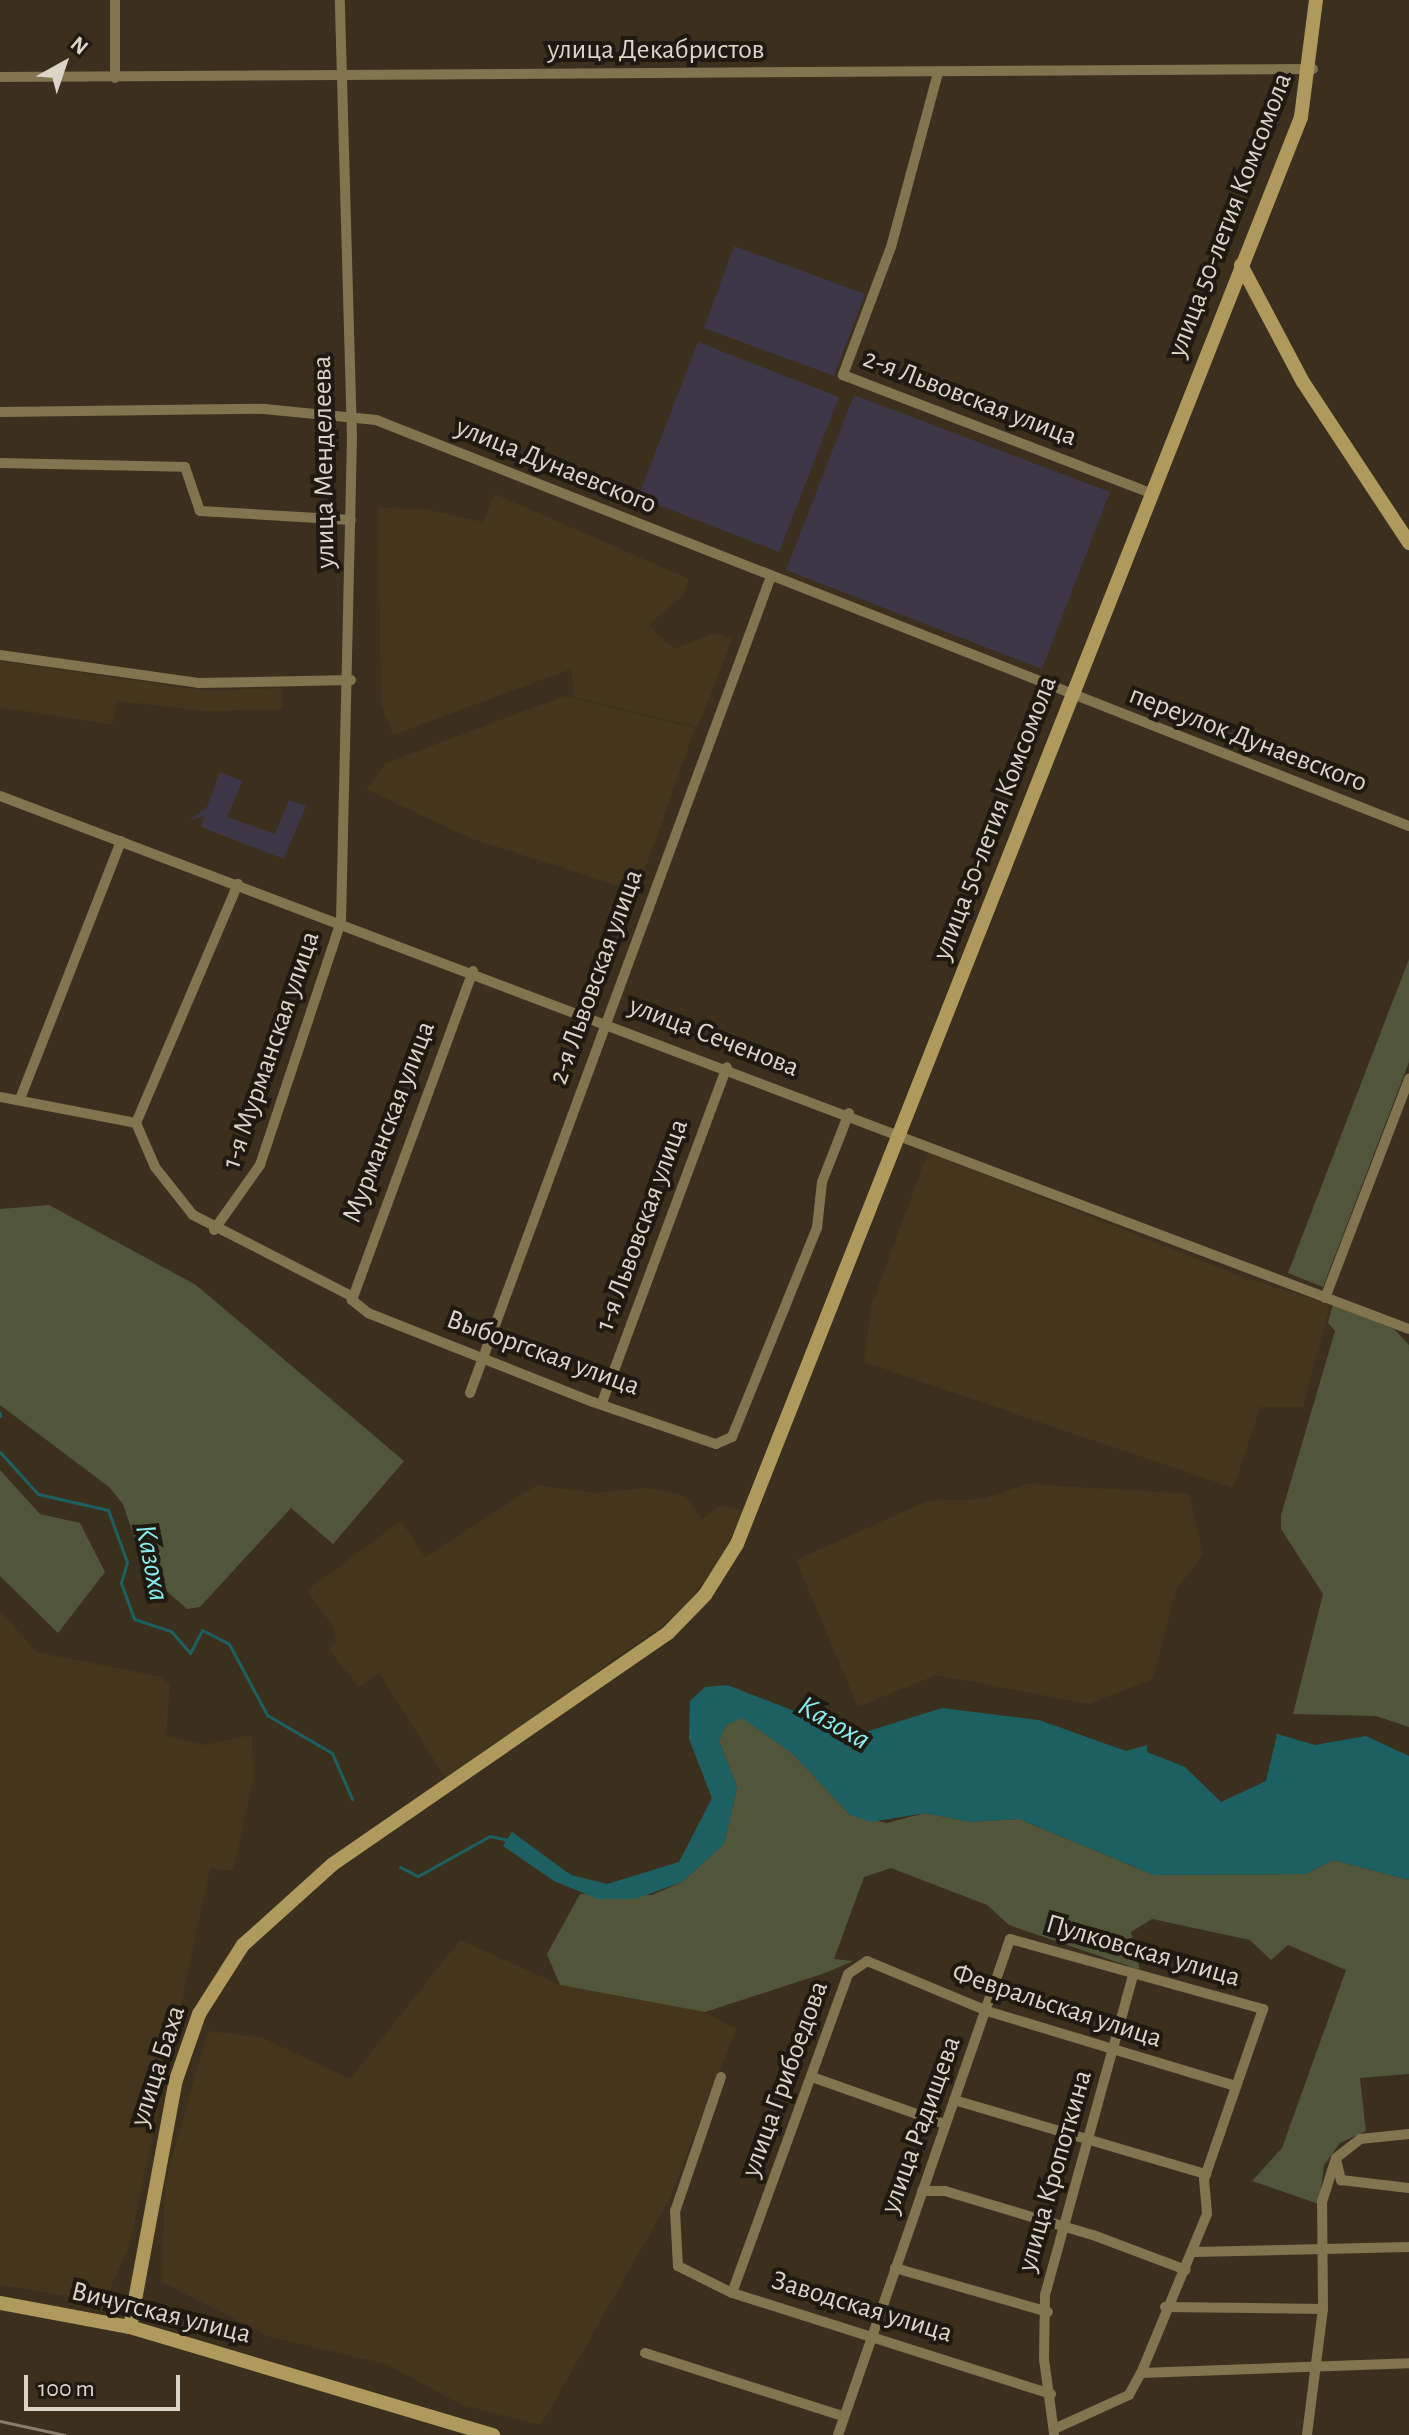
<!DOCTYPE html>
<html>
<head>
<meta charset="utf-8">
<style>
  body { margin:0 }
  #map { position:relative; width:1409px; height:2435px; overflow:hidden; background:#3b301d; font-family:"Alegreya Sans",sans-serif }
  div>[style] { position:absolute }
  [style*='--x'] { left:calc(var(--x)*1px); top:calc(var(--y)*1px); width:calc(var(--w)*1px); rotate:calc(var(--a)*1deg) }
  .built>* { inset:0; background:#44361c }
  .education>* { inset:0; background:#3d3647 }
  .green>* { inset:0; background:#515539 }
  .water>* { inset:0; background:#1d6062 }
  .stream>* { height:3px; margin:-1.5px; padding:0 1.5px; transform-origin:1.5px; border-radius:1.5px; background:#1d6062 }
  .street>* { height:10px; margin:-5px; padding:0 5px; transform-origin:5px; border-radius:5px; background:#80754f }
  .secondary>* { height:14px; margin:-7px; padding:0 7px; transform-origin:7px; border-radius:7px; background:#ad9a5c }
  .rail>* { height:3px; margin:-1.5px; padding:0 1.5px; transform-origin:1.5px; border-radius:1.5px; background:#867d6e }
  span { translate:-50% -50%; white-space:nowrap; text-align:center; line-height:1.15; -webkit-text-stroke:8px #1e1911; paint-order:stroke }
  .street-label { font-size:28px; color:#dbd5c9 }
  .water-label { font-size:30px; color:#88edef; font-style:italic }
  .north { position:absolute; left:24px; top:24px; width:80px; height:80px; -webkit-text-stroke:6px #1e1911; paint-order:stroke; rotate:40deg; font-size:22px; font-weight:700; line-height:32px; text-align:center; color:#dbd5c9 }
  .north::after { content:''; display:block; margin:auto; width:28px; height:36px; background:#dbd5c9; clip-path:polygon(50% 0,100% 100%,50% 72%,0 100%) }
  .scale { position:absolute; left:24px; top:2375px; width:156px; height:36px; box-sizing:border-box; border:4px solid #dbd5c9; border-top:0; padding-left:10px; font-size:24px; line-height:28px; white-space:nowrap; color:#dbd5c9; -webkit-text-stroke:6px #1e1911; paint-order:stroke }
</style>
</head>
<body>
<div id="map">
  <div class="built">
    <div style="clip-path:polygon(495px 494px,689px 579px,683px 596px,648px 625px,674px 649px,714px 633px,732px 639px,698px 727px,574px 697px,571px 669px,393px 735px,381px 705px,378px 508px,424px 509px,483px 522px)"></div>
    <div style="clip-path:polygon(0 661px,208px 691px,282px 688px,282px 709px,204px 711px,118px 701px,112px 725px,0 707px)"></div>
    <div style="clip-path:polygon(564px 696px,695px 728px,637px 892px,470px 838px,366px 789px,386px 763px)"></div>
    <div style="clip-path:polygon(928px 1152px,1242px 1277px,1330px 1304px,1303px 1407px,1260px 1407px,1233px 1488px,864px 1362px,871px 1307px)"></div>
    <div style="clip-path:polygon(1027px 1484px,1189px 1494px,1203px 1554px,1176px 1590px,1153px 1679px,1089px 1704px,936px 1675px,858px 1707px,796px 1560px,928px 1501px,984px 1499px)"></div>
    <div style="clip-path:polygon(537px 1485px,594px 1493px,647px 1488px,685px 1496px,702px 1519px,720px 1506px,743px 1511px,720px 1562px,675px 1616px,447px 1780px,379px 1673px,358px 1687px,329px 1649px,336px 1641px,333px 1627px,307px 1590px,401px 1521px,425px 1557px)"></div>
    <div style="clip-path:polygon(0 1610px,36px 1652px,162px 1677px,170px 1686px,166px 1736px,204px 1745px,252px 1735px,253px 1780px,233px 1871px,210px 1868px,129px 2247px,104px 2302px,0 2285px)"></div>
    <div style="clip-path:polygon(460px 1940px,560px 1985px,705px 2012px,736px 2029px,669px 2200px,541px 2425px,462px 2405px,386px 2364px,267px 2336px,162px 2282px,165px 2183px,208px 2031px,263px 2038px,350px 2079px)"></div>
  </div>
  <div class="education">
    <div style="clip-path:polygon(734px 246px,865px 294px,834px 376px,704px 328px)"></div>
    <div style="clip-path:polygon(698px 342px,839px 397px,779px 552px,638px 497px)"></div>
    <div style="clip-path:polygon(854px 395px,1110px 492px,1042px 669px,786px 570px)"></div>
    <div style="clip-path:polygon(220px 772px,242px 781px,227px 817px,275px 834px,289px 800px,306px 806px,284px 859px,201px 827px,204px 816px,188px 821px,207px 807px)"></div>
  </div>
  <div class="green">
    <div style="clip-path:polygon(1409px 959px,1409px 1062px,1323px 1287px,1288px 1273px)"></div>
    <div style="clip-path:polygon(49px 1205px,196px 1285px,404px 1461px,333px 1544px,291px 1508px,200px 1607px,187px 1609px,146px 1573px,123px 1504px,109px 1487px,0 1405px,0 1209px)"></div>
    <div style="clip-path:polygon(1333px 1304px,1394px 1329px,1409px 1345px,1409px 1727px,1376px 1716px,1293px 1714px,1323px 1594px,1281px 1529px,1281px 1515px,1335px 1331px,1328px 1323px)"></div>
    <div style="clip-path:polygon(0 1470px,40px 1514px,80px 1523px,105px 1572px,58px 1633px,0 1576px)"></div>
    <div style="clip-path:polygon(742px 1717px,793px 1754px,850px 1815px,887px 1823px,925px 1813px,971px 1822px,1019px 1819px,1154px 1875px,1306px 1874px,1333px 1860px,1409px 1880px,1409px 2074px,1360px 2078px,1366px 2131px,1340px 2143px,1324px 2165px,1319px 2204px,1252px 2181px,1282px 2148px,1346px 1970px,1288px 1945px,1271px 1960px,1250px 1940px,1152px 1919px,1131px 1932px,1140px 1970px,1009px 1925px,987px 1905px,891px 1868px,864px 1877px,834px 1959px,853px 1961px,825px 1973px,705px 2012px,560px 1985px,547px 1954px,580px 1894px,652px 1895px,682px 1882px,724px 1844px,737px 1787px,719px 1741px,726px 1725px)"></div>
  </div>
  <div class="water">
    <div style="clip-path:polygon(727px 1685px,856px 1735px,942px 1708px,1039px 1720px,1126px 1751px,1147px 1745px,1147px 1752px,1185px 1767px,1221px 1802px,1266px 1781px,1277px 1734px,1315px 1745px,1366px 1736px,1409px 1756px,1409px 1880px,1333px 1860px,1306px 1874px,1154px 1875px,1019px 1819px,970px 1822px,925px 1813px,871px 1822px,850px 1815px,793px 1754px,742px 1718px,726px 1725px,719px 1741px,737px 1787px,724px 1844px,682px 1882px,635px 1899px,598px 1899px,554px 1881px,503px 1846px,512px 1832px,571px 1875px,607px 1884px,679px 1862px,712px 1798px,689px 1739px,690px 1701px,705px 1687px)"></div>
  </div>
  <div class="stream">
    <div style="--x:0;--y:1413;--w:3;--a:90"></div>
    <div style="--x:0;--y:1452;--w:57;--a:47.9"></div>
    <div style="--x:38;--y:1494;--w:72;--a:12.9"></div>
    <div style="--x:108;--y:1510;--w:55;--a:69.9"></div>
    <div style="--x:127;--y:1562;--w:22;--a:106"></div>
    <div style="--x:121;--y:1583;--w:38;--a:70"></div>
    <div style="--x:134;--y:1619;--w:39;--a:18"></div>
    <div style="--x:171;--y:1631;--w:29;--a:49"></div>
    <div style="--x:190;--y:1653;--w:26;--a:-62"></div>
    <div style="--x:202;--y:1630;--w:30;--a:27"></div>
    <div style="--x:229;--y:1644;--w:81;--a:61.8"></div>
    <div style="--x:267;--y:1715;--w:75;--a:30.3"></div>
    <div style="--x:332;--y:1753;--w:50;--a:66.5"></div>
    <div style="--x:400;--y:1867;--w:20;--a:27"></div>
    <div style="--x:418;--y:1876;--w:82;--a:-29.1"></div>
    <div style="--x:490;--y:1836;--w:17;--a:13"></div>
  </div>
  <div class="street">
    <div style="--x:938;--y:73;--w:180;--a:105.1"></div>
    <div style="--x:891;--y:247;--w:137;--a:110.6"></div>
    <div style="--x:843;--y:375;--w:329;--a:21"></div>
    <div style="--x:0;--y:77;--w:1313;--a:-0.35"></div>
    <div style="--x:115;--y:78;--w:78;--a:-90"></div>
    <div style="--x:0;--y:412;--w:264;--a:-0.7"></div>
    <div style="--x:264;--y:409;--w:113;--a:5.6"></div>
    <div style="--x:376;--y:420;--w:1110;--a:21.46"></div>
    <div style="--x:0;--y:463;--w:185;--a:1.2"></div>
    <div style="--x:185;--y:467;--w:46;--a:71.2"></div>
    <div style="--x:200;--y:511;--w:151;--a:3.4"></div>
    <div style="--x:0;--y:655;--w:200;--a:8"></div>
    <div style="--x:198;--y:683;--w:153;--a:-1.1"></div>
    <div style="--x:0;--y:796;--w:1506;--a:20.72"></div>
    <div style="--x:473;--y:971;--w:351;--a:110.2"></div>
    <div style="--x:352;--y:1300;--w:21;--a:39"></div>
    <div style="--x:368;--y:1313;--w:242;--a:21.6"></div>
    <div style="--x:593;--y:1402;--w:130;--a:18.9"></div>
    <div style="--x:716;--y:1444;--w:17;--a:-24"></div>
    <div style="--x:732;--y:1437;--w:226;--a:-67.9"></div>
    <div style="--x:817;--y:1228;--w:46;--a:-83.8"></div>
    <div style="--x:822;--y:1182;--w:74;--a:-68.6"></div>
    <div style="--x:0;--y:1097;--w:138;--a:10.8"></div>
    <div style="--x:20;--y:1099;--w:277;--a:-68.6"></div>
    <div style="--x:136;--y:1123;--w:48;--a:66.6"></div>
    <div style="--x:155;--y:1167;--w:61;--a:51.6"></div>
    <div style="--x:193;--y:1215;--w:178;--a:27.1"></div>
    <div style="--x:136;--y:1123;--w:260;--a:-66.9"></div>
    <div style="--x:214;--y:1230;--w:80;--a:-54.7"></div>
    <div style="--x:260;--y:1165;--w:256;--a:-71.6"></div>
    <div style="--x:341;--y:922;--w:485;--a:-88.7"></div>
    <div style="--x:352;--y:437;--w:437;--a:-91.6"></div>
    <div style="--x:1325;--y:1298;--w:235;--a:-69"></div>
    <div style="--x:470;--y:1393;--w:868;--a:-69.77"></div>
    <div style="--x:603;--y:1400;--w:355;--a:-69.6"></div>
    <div style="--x:721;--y:2077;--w:142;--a:108.9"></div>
    <div style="--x:675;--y:2211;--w:55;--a:86.9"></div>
    <div style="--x:678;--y:2266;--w:60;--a:26.6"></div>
    <div style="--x:812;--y:2077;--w:141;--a:19.5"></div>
    <div style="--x:954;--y:2100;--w:263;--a:16.4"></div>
    <div style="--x:1336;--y:2159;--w:22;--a:77"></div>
    <div style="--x:1341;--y:2180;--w:68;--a:6.7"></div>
    <div style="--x:922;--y:2191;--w:23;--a:0"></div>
    <div style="--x:945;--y:2191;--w:154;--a:16.6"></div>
    <div style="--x:1093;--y:2235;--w:99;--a:20.6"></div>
    <div style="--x:1193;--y:2252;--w:216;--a:-1.3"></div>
    <div style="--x:895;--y:2268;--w:159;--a:16"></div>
    <div style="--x:1165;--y:2307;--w:158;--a:0.7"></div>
    <div style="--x:645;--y:2353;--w:208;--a:17.7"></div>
    <div style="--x:1141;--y:2373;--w:268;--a:-2.1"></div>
    <div style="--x:1051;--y:2394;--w:335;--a:-162.4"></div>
    <div style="--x:732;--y:2293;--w:339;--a:-70"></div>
    <div style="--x:848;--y:1974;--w:23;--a:-34"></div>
    <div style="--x:867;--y:1961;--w:130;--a:22.6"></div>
    <div style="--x:987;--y:2011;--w:260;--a:16.8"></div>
    <div style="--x:1054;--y:2433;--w:75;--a:-97.7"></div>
    <div style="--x:1044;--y:2359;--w:64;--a:-89.1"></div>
    <div style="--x:1045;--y:2295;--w:332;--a:-74.6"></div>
    <div style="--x:838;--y:2435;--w:525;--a:-70.87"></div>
    <div style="--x:1010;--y:1939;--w:263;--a:15.5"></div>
    <div style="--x:1263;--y:2009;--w:180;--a:109.1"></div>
    <div style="--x:1204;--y:2179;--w:35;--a:85"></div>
    <div style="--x:1207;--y:2214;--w:172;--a:112.5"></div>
    <div style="--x:1141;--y:2373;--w:25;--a:119"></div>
    <div style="--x:1129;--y:2395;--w:82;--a:155.6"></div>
    <div style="--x:1307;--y:2435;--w:127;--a:-82.8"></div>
    <div style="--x:1323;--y:2309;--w:107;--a:-90.5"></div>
    <div style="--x:1322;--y:2202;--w:46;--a:-72.3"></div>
    <div style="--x:1336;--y:2158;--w:31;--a:-38"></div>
    <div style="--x:1360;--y:2139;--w:49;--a:-5.8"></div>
  </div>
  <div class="secondary">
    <div style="--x:1241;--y:265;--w:132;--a:62.1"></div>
    <div style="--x:1303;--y:382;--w:193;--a:56.6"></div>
    <div style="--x:0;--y:2303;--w:132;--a:10.5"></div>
    <div style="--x:130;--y:2327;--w:379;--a:16.6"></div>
    <div style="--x:130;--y:2327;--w:251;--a:-79.5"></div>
    <div style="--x:176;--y:2080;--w:70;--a:-70.8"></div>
    <div style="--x:199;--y:2014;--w:82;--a:-57.5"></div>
    <div style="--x:243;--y:1945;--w:121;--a:-42"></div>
    <div style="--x:333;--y:1864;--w:407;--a:-34.6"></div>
    <div style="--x:668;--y:1633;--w:53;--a:-45.8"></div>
    <div style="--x:705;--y:1595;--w:60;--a:-57.9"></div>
    <div style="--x:737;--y:1544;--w:1534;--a:-68.43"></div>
    <div style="--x:1301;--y:117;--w:118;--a:-82.7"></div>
  </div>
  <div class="rail">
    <div style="--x:0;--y:2421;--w:66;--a:12.2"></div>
  </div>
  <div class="street-label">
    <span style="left:656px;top:50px">улица Декабристов</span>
    <span style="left:1230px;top:215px;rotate:-69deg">улица 50-летия Комсомола</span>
    <span style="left:970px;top:398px;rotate:21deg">2-я Львовская улица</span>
    <span style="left:324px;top:462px;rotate:-91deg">улица Менделеева</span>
    <span style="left:556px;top:466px;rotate:22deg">улица Дунаевского</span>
    <span style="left:1248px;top:739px;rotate:21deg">переулок Дунаевского</span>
    <span style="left:995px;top:818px;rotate:-69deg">улица 50-летия Комсомола</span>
    <span style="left:596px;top:977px;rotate:-70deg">2-я Львовская улица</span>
    <span style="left:714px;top:1037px;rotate:21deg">улица Сеченова</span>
    <span style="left:271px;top:1050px;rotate:-71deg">1-я Мурманская улица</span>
    <span style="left:389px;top:1122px;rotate:-69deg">Мурманская улица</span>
    <span style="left:642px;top:1225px;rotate:-70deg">1-я Львовская улица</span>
    <span style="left:543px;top:1353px;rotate:20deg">Выборгская улица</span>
    <span style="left:1143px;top:1951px;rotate:16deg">Пулковская улица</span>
    <span style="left:1057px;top:2006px;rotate:18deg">Февральская улица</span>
    <span style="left:158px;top:2066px;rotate:-72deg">улица Баха</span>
    <span style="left:785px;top:2079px;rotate:-70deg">улица Грибоедова</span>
    <span style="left:921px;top:2125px;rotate:-70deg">улица Радищева</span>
    <span style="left:1055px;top:2171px;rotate:-74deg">улица Кропоткина</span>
    <span style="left:862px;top:2307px;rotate:17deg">Заводская улица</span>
    <span style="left:161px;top:2313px;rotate:14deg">Вичугская улица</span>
  </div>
  <div class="water-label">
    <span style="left:152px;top:1563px;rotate:79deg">Казоха</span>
    <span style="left:834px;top:1723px;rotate:30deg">Казоха</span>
  </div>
  <div class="north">N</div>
  <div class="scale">100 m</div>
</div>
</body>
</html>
